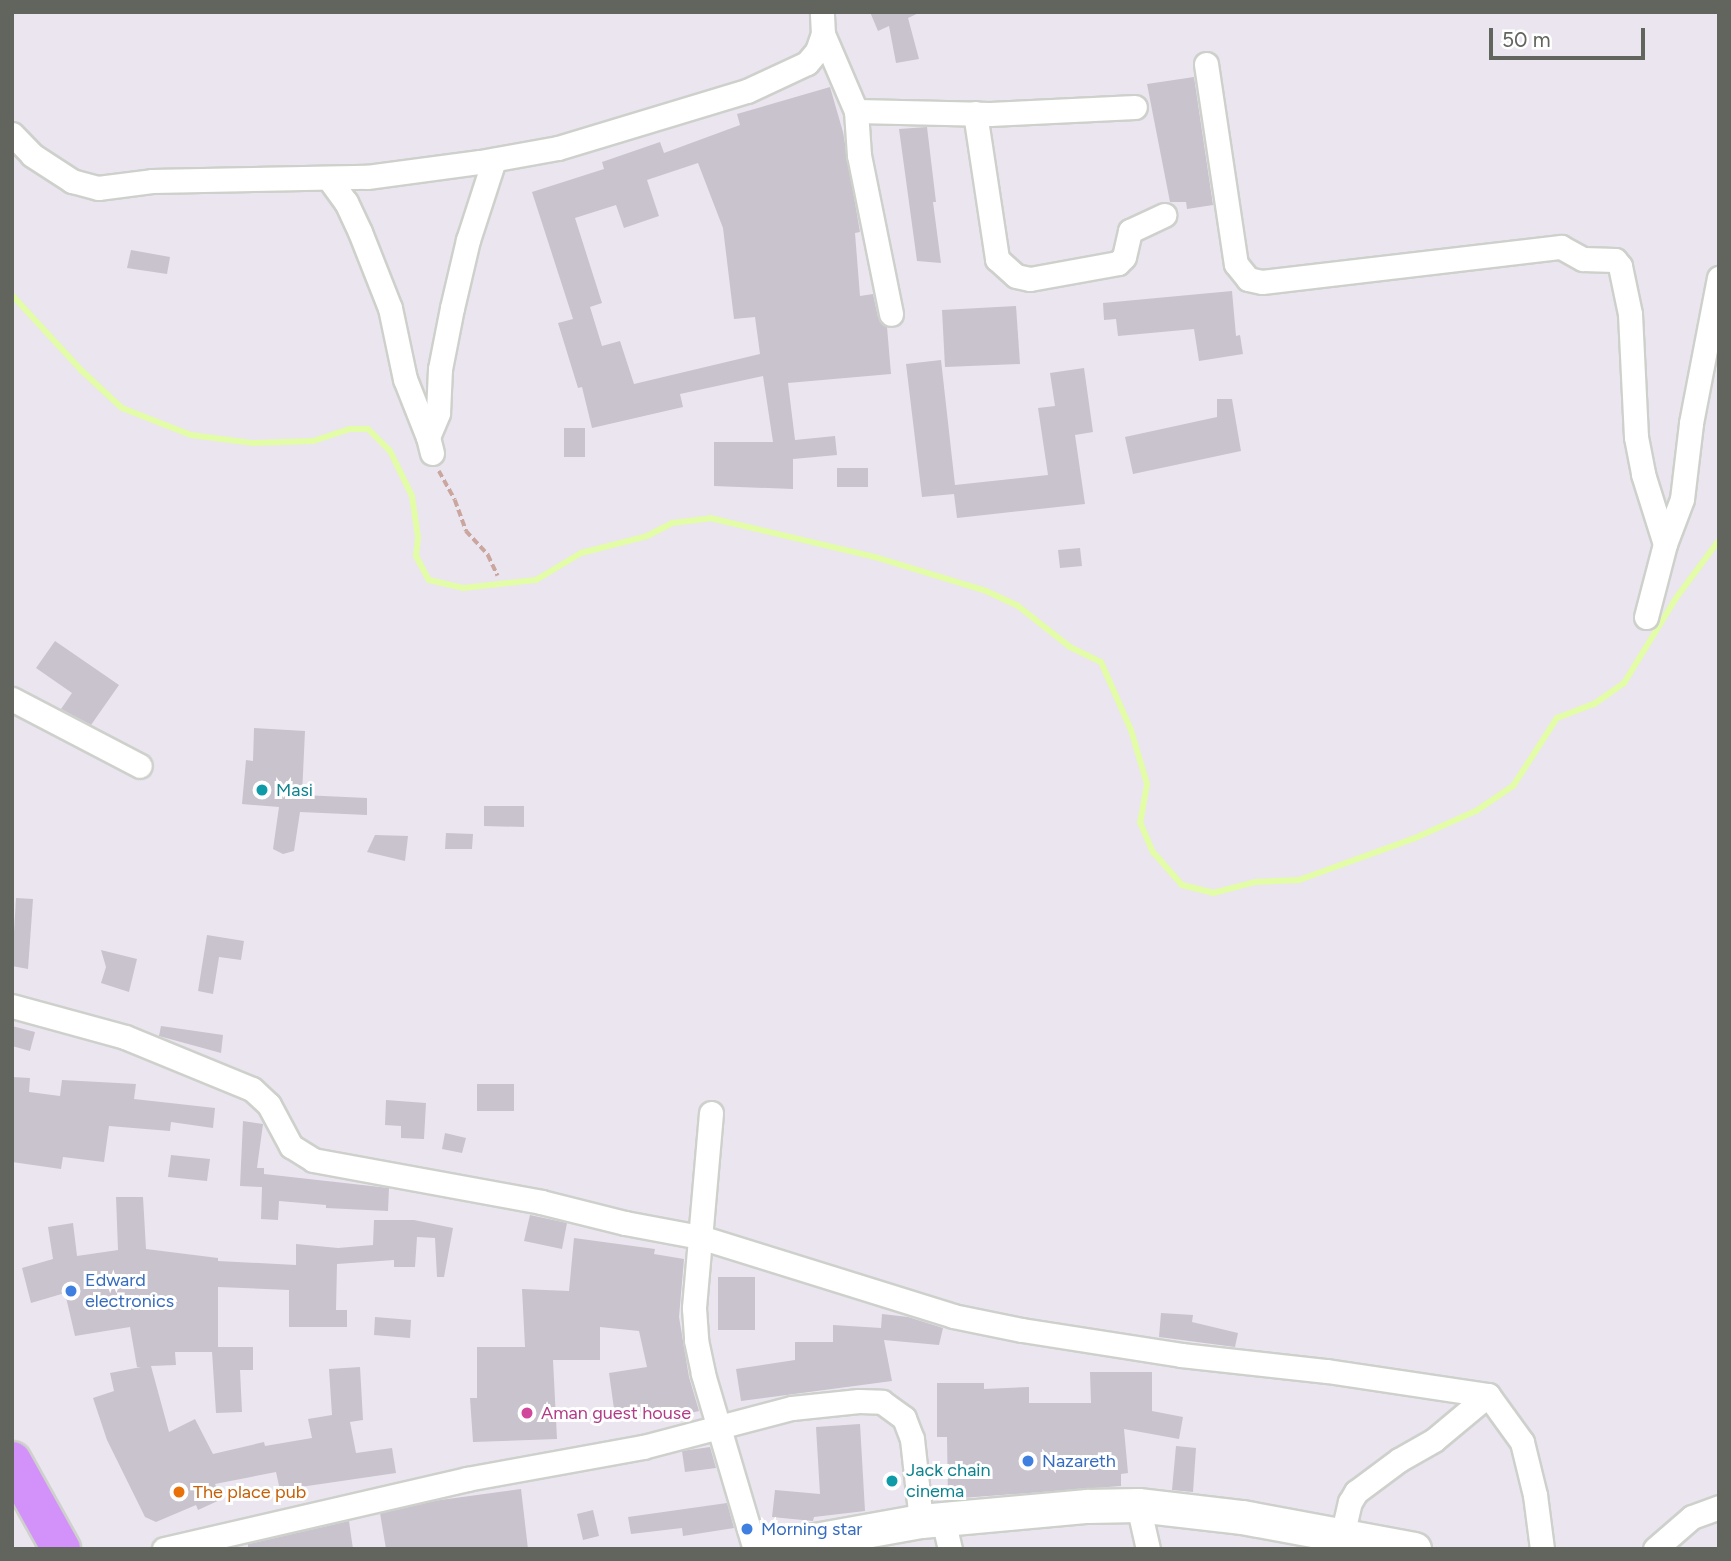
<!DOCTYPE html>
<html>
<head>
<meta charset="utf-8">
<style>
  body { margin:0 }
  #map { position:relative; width:1731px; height:1561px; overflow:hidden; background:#ebe5ef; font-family:Figtree,sans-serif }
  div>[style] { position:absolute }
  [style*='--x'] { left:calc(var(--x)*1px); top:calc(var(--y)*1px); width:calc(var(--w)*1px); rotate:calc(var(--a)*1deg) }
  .stream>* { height:6px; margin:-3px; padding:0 3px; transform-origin:3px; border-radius:3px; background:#e2fca8 }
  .building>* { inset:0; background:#c8c3cc }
  .path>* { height:3.5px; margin-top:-1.75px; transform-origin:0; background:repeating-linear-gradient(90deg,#caa69f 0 7px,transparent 0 10.5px) }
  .roads { filter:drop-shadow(2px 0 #ced1cb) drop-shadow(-2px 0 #ced1cb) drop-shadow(0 2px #ced1cb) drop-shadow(0 -2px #ced1cb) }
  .street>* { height:23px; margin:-11.5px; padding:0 11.5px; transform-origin:11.5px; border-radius:11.5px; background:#fff }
  .secondary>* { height:33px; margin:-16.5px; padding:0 16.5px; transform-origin:16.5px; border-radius:16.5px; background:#fff }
  .highway>* { height:38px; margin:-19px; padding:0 19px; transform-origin:19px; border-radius:19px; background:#d292f9 }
  .dots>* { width:19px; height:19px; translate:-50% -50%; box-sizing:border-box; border:4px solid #fff; border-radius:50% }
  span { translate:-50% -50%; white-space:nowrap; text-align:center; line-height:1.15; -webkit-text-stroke:6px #fff; paint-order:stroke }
  .culture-label { font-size:18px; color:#0d838f }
  .left { translate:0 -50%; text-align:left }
  .shop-label { font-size:18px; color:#366cbe }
  .hotel-label { font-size:18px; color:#b23c85 }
  .food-label { font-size:18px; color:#c56008 }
  .frame { position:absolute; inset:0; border:14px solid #61655d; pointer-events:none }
  .scale { position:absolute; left:1489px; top:28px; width:156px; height:32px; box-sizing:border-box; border:4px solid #61655d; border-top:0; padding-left:9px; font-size:21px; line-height:24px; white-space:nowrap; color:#61655d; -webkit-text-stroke:5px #fff; paint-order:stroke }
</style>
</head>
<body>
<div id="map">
  <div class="stream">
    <div style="--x:12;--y:295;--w:103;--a:47.4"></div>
    <div style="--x:82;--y:371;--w:54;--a:42.8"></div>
    <div style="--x:122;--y:408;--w:74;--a:21.4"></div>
    <div style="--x:191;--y:435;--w:63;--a:7.4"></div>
    <div style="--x:253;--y:443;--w:60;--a:-1.9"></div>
    <div style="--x:313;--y:441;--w:39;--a:-18"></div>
    <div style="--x:350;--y:429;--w:18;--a:0"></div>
    <div style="--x:368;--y:429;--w:31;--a:45"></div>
    <div style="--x:390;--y:451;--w:50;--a:63.9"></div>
    <div style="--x:412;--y:496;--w:41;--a:81.7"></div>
    <div style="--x:418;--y:537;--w:19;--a:96"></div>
    <div style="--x:416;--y:556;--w:27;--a:62"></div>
    <div style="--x:429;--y:580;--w:35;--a:13"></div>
    <div style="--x:463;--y:588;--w:73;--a:-6.3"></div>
    <div style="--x:536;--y:580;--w:52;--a:-31"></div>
    <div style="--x:581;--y:553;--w:68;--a:-14.4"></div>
    <div style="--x:647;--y:536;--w:28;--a:-27"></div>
    <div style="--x:672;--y:523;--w:38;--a:-7"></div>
    <div style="--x:710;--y:518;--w:170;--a:13.3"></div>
    <div style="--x:875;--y:557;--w:116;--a:17"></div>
    <div style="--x:986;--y:591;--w:35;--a:25"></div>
    <div style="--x:1018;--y:606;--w:66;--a:38.3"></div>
    <div style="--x:1070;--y:647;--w:34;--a:26"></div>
    <div style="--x:1101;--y:662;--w:74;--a:66.2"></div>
    <div style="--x:1131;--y:730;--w:56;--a:73.5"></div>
    <div style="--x:1147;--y:784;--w:39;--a:100"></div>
    <div style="--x:1140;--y:822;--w:33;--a:67"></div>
    <div style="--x:1153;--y:852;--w:44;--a:48.7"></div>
    <div style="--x:1182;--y:885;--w:32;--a:14"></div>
    <div style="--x:1213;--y:893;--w:43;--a:-14.7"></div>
    <div style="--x:1255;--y:882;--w:44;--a:-2.6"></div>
    <div style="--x:1299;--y:880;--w:123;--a:-19.9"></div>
    <div style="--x:1415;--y:838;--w:67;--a:-23.9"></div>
    <div style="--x:1476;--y:811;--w:45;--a:-34"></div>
    <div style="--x:1513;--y:786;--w:81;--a:-57.1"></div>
    <div style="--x:1557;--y:718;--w:40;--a:-21"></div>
    <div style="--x:1594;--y:704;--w:37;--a:-35"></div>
    <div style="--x:1624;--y:683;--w:100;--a:-58.5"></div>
    <div style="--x:1676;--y:598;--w:72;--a:-53.4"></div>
  </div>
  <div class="building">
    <div style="clip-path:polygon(870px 12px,921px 12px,908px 18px,919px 59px,896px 63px,889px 26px,878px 31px)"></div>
    <div style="clip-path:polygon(1194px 77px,1213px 205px,1187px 209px,1186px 202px,1170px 202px,1147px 84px)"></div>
    <div style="clip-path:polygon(evenodd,830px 87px,843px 132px,860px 232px,855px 233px,860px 296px,873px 294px,878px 317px,887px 327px,891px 374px,788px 383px,795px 440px,835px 436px,837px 455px,793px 459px,793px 489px,714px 486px,714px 442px,773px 442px,763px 376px,680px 394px,683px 407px,592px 428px,582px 387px,578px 388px,558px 323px,573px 319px,532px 192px,604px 169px,602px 162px,660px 142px,664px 153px,740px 125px,737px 114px,830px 87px,698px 163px,723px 228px,734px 319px,755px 317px,760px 354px,634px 384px,620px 341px,602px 346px,590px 307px,602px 303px,575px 218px,616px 205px,624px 228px,659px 216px,647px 180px,698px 163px)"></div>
    <div style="clip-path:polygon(927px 127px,936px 202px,933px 202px,941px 263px,917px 261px,899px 129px)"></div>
    <div style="clip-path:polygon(131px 250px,170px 257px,167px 274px,127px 268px)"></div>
    <div style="clip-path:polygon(1232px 291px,1236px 336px,1240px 335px,1243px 354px,1199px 361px,1194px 329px,1118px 336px,1116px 319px,1104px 320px,1103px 303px)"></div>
    <div style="clip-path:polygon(1016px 306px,1020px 364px,945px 367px,942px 310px)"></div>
    <div style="clip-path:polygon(941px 360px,955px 485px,1048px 475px,1038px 408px,1055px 406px,1050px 373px,1084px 368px,1093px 432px,1075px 435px,1085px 504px,957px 518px,954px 494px,922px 497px,906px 364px)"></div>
    <div style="clip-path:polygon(1217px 399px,1232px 399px,1241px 451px,1133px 474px,1125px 437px,1217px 417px)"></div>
    <div style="clip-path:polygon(564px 428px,585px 428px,585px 457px,564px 457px)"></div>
    <div style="clip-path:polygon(837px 468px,868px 468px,868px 487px,837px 487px)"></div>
    <div style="clip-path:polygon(1080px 548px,1082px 566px,1060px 568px,1058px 550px)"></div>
    <div style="clip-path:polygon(55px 641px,119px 685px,91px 725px,61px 709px,72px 693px,36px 668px)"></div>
    <div style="clip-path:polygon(254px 728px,305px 731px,302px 795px,367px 798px,367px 815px,300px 812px,294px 851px,283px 854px,273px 849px,279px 807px,242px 804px,246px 760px,253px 761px)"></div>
    <div style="clip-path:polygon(484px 806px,524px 806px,524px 827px,484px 826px)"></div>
    <div style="clip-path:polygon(446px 833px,473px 834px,472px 849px,445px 849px)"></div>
    <div style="clip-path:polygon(375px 835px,408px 836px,405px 861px,367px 852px)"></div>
    <div style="clip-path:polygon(16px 898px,33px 899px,28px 969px,12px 966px)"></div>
    <div style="clip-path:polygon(207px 935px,244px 941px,241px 960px,219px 957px,213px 994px,198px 991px)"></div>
    <div style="clip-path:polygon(101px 950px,137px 959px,129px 992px,101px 983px,106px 967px)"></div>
    <div style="clip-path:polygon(12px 1026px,35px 1032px,30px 1051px,12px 1046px)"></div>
    <div style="clip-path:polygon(161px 1026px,223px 1035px,221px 1053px,159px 1036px)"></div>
    <div style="clip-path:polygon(12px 1077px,30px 1078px,29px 1092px,60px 1096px,62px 1080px,136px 1084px,134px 1099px,215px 1108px,213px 1128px,171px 1122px,170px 1131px,109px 1126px,104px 1162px,63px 1157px,61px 1169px,12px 1162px)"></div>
    <div style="clip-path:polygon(477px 1084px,514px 1084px,514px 1111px,477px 1111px)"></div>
    <div style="clip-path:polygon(386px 1100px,426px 1103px,424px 1139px,401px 1138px,401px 1126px,385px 1125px)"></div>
    <div style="clip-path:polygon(243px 1121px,263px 1124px,257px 1168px,264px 1168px,264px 1174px,389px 1188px,388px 1211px,326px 1208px,326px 1205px,279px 1201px,278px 1220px,261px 1219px,262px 1187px,240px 1186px)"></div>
    <div style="clip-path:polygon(445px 1133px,466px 1138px,462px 1153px,442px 1149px)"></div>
    <div style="clip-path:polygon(171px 1155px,210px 1159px,207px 1181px,168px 1177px)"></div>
    <div style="clip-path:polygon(116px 1197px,143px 1197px,146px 1249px,218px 1258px,218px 1261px,296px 1265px,296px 1244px,338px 1248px,373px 1245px,374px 1220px,414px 1220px,453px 1228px,444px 1277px,437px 1277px,435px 1238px,417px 1237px,415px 1267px,394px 1267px,394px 1260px,337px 1264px,336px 1310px,347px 1310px,347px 1327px,289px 1327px,289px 1290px,218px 1287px,218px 1347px,253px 1347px,253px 1370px,240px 1370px,242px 1412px,216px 1413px,212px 1352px,175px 1352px,176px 1365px,151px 1366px,169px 1432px,195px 1419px,213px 1454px,264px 1442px,265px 1446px,312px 1438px,308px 1419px,332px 1415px,329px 1369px,360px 1367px,363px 1420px,350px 1422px,356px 1453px,392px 1448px,396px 1473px,280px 1490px,276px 1472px,215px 1484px,222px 1499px,198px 1510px,196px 1505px,156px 1522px,145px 1517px,107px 1440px,93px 1398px,114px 1391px,110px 1373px,141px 1367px,137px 1367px,130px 1327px,75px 1336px,65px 1293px,31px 1303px,22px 1268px,53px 1259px,48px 1227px,73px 1223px,77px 1256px,118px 1250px)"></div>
    <div style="clip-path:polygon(530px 1215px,567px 1223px,562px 1249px,524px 1241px)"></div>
    <div style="clip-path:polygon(574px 1238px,655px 1249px,654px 1254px,684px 1259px,679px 1317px,689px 1377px,699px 1411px,673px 1417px,671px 1407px,615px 1416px,609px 1373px,647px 1367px,639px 1331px,600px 1327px,600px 1360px,553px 1360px,557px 1439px,473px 1442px,470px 1398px,477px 1398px,477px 1347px,525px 1347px,522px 1289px,569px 1291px)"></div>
    <div style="clip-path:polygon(718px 1277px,755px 1277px,755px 1330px,718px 1330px)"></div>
    <div style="clip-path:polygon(1161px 1313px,1193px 1315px,1192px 1322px,1238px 1333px,1235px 1347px,1159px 1337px)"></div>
    <div style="clip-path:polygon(882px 1314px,908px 1317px,943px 1328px,939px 1345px,884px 1340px,892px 1381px,741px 1401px,736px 1369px,795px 1360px,795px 1342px,833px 1342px,833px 1325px,881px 1328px)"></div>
    <div style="clip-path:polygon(375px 1317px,411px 1320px,410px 1338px,374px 1335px)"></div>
    <div style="clip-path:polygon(1090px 1372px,1152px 1372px,1152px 1411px,1183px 1417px,1179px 1439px,1124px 1429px,1128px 1473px,1121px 1474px,1121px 1486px,948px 1499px,947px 1437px,937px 1437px,937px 1383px,984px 1383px,984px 1389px,1029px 1387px,1029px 1403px,1091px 1403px)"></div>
    <div style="clip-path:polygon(860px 1424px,865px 1511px,814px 1517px,813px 1521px,772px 1517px,775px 1490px,820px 1494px,816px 1427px)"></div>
    <div style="clip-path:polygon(1176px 1446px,1196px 1448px,1193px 1492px,1172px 1490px)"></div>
    <div style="clip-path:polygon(710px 1447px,716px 1468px,685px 1472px,682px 1451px)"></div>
    <div style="clip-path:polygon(521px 1489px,528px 1549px,386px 1549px,380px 1513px,433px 1501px)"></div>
    <div style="clip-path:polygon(727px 1503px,734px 1528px,683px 1536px,682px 1528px,631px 1534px,628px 1517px)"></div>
    <div style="clip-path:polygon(593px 1510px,599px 1536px,583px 1540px,577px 1514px)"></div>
    <div style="clip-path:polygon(349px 1521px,353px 1549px,248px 1549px,248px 1544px)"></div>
  </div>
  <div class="path">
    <div style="--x:439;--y:471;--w:33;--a:61"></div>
    <div style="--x:455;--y:500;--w:33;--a:70"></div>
    <div style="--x:466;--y:531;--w:33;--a:47"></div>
    <div style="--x:488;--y:555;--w:23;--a:65"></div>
  </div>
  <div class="roads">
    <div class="street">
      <div style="--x:823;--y:34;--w:84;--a:66.8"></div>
      <div style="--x:856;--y:111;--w:44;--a:86.1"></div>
      <div style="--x:859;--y:155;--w:162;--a:78.6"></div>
      <div style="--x:1206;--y:64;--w:202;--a:81.5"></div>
      <div style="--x:1236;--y:264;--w:19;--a:51"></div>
      <div style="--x:1248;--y:279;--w:14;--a:12"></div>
      <div style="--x:1262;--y:282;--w:301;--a:-6.7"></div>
      <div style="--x:1561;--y:247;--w:25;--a:29"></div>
      <div style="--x:1583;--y:259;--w:32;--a:2"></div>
      <div style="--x:1615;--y:260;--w:8;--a:50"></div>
      <div style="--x:1620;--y:266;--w:49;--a:78.2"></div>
      <div style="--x:1630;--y:314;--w:123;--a:87.2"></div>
      <div style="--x:1636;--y:437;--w:38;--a:79"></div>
      <div style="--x:1643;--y:474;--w:73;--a:72.6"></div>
      <div style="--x:856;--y:111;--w:134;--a:1.3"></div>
      <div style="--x:990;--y:114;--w:145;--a:-2.8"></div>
      <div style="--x:975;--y:113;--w:148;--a:81.4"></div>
      <div style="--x:997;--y:259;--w:25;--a:42"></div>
      <div style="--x:1016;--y:276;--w:14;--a:12"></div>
      <div style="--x:1030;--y:279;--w:89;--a:-10.3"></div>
      <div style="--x:1118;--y:263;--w:8;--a:-45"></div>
      <div style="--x:1124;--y:257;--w:27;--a:-77"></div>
      <div style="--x:1130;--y:231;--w:38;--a:-25"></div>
      <div style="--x:12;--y:134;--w:29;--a:46"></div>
      <div style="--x:32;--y:155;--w:48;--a:33"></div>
      <div style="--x:72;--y:181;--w:27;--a:15"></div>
      <div style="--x:98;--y:188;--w:54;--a:-7.4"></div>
      <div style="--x:152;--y:181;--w:215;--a:-1.1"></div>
      <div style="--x:367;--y:177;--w:114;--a:-7.6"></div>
      <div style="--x:480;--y:162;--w:79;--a:-10.2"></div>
      <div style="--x:558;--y:148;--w:197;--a:-16.8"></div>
      <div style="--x:747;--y:91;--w:66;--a:-25"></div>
      <div style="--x:807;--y:63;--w:16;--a:-50"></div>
      <div style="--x:817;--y:51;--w:18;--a:-71"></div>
      <div style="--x:823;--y:34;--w:22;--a:-93"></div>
      <div style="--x:329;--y:179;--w:29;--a:54"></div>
      <div style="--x:346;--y:202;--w:33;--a:65"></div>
      <div style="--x:360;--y:232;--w:82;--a:68.5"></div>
      <div style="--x:390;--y:308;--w:73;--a:78.1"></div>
      <div style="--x:405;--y:379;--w:62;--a:68.4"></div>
      <div style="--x:432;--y:453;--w:16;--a:-104"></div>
      <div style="--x:428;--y:437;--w:26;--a:-67"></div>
      <div style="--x:438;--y:413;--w:44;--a:-87.4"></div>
      <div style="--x:440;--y:369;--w:62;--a:-78.9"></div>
      <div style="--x:452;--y:308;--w:70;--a:-76.8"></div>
      <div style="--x:468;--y:240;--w:84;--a:-72"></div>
      <div style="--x:1646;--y:617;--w:75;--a:-75.4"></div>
      <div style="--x:1665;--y:544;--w:48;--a:-69.3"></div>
      <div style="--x:1682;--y:499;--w:77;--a:-83.2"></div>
      <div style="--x:1691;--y:423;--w:148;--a:-79.1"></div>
      <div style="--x:12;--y:699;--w:144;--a:27.6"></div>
      <div style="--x:12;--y:1006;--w:117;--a:15.3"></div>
      <div style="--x:125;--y:1037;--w:137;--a:22.3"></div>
      <div style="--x:252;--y:1089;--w:23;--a:43"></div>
      <div style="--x:269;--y:1105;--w:47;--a:61.8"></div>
      <div style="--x:291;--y:1146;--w:26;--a:32"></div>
      <div style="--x:313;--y:1160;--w:232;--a:10.4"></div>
      <div style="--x:541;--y:1202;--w:87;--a:14"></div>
      <div style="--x:625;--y:1223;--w:76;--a:10.6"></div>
      <div style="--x:700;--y:1237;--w:265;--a:17.3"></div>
      <div style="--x:953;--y:1316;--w:70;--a:11.5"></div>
      <div style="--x:1022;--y:1330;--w:161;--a:8.9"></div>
      <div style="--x:1181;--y:1355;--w:147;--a:6.3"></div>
      <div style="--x:1327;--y:1371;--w:163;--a:8.5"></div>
      <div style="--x:1488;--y:1395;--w:58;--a:54.1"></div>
      <div style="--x:1522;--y:1442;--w:55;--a:76.2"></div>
      <div style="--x:1535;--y:1495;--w:54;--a:82.6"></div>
      <div style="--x:711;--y:1113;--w:196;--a:95"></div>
      <div style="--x:694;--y:1308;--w:32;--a:86"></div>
      <div style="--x:696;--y:1340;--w:35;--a:78"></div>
      <div style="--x:703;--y:1374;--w:183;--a:73.5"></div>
      <div style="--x:1138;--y:1505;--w:45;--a:77.2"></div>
      <div style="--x:943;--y:1519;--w:31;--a:77"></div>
      <div style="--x:164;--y:1549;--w:311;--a:-13"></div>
      <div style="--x:467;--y:1479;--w:179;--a:-10.3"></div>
      <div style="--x:643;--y:1447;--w:154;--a:-14.7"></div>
      <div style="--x:792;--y:1408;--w:67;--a:-6"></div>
      <div style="--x:859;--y:1401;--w:23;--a:2"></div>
      <div style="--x:882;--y:1402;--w:27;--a:36"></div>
      <div style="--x:904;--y:1418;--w:22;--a:69"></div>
      <div style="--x:912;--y:1439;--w:82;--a:83.7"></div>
      <div style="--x:1345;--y:1549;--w:13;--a:-103"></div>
      <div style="--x:1342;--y:1536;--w:35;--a:-77"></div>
      <div style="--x:1350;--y:1502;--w:12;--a:-59"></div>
      <div style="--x:1356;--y:1492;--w:54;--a:-36.7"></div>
      <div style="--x:1399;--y:1460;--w:40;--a:-29.7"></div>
      <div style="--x:1434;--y:1440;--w:70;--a:-39.8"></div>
      <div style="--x:1655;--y:1549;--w:49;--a:-40.9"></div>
      <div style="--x:1692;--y:1517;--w:29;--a:-20"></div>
    </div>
    <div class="secondary">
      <div style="--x:765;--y:1549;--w:158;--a:-10.2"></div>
      <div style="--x:921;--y:1521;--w:167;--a:-5.2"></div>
      <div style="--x:1087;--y:1506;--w:51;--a:-1.1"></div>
      <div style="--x:1138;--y:1505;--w:105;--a:6.6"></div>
      <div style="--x:1242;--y:1517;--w:175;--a:10.5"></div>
    </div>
    <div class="highway">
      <div style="--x:12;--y:1461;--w:101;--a:60.9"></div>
    </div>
  </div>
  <div class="dots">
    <div style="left:262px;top:790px;background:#0f9aa8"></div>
    <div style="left:71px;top:1291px;background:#3f7fe0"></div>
    <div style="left:527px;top:1413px;background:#d1479c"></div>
    <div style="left:1028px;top:1461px;background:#3f7fe0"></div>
    <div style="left:892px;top:1481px;background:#0f9aa8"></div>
    <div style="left:179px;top:1492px;background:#e8710a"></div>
    <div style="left:747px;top:1529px;background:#3f7fe0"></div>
  </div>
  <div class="culture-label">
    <span class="left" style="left:276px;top:790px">Masi</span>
    <span class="left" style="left:906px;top:1481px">Jack chain<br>cinema</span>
  </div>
  <div class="shop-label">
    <span class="left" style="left:85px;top:1291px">Edward<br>electronics</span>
    <span class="left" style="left:1042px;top:1461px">Nazareth</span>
    <span class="left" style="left:761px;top:1529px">Morning star</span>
  </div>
  <div class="hotel-label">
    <span class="left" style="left:541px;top:1413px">Aman guest house</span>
  </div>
  <div class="food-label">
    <span class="left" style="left:193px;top:1492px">The place pub</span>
  </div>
  <div class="frame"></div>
  <div class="scale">50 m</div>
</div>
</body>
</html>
